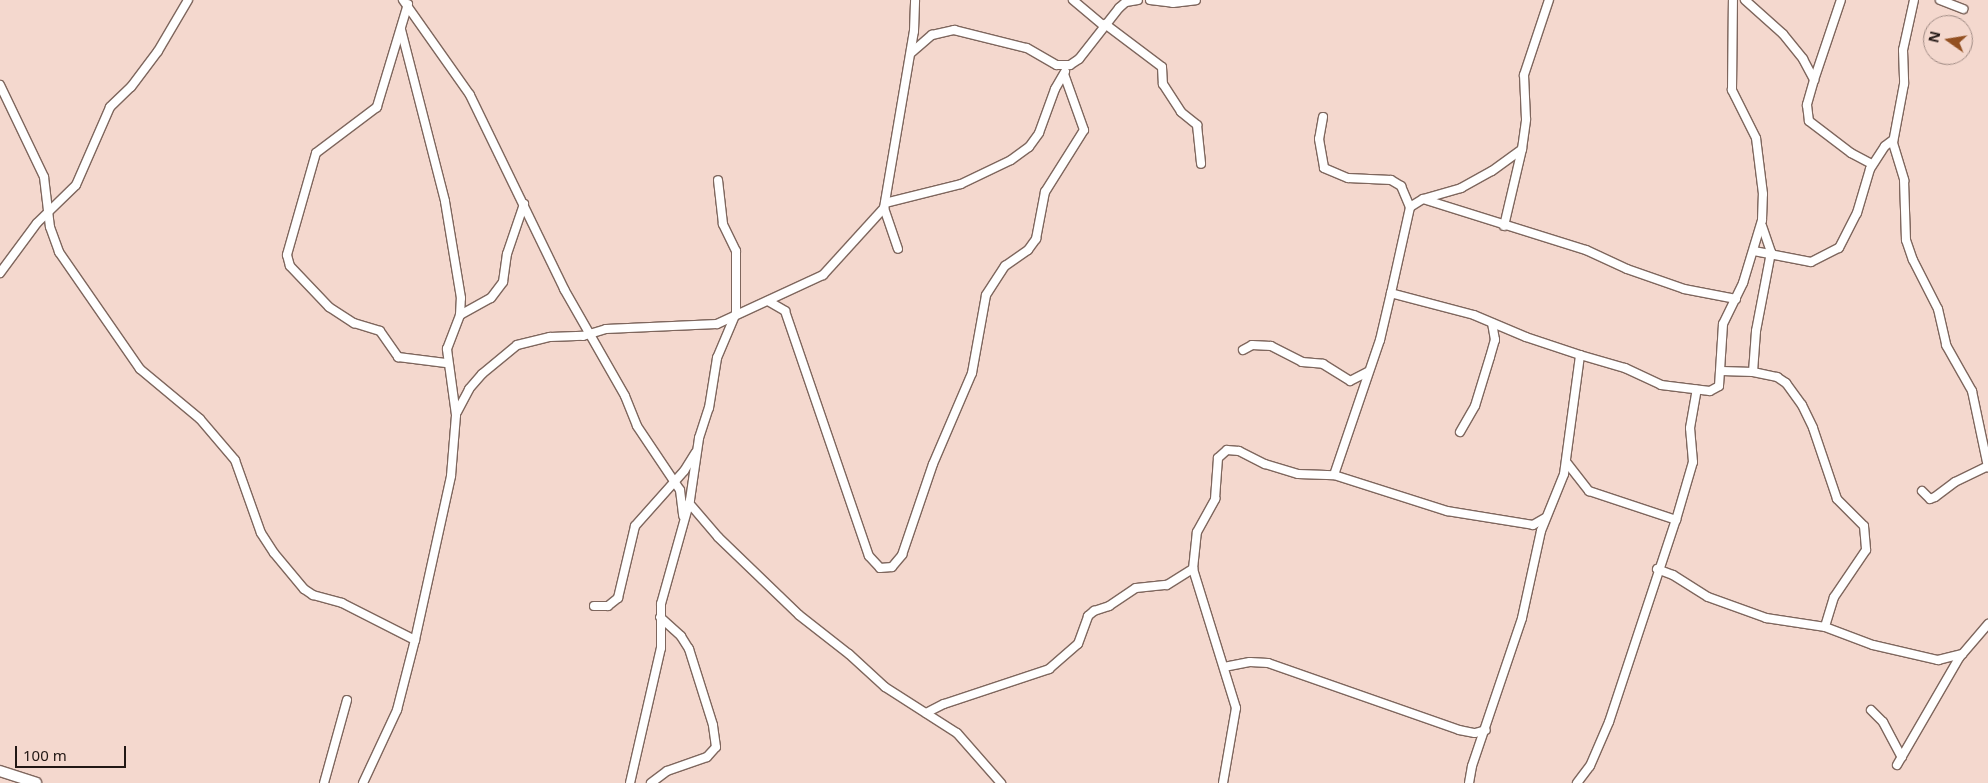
<!DOCTYPE html>
<html>
<head>
<meta charset="utf-8">
<style>
  body { margin:0 }
  #map { position:relative; width:1988px; height:783px; overflow:hidden; background:#f4d8ce; font-family:"Noto Sans",sans-serif }
  div>[style] { position:absolute }
  [style*='--x'] { left:calc(var(--x)*1px); top:calc(var(--y)*1px); width:calc(var(--w)*1px); rotate:calc(var(--a)*1deg) }
  .roads { filter:drop-shadow(1px 0 #7e665d) drop-shadow(-1px 0 #7e665d) drop-shadow(0 1px #7e665d) drop-shadow(0 -1px #7e665d) }
  .minor>* { height:8px; margin:-4px; padding:0 4px; transform-origin:4px; border-radius:4px; background:#fff }
  .tertiary>* { height:10px; margin:-5px; padding:0 5px; transform-origin:5px; border-radius:5px; background:#fff }
  span { translate:-50% -50%; white-space:nowrap; text-align:center; line-height:1.15; -webkit-text-stroke:4.5px #f4d8ce; paint-order:stroke }
  .north { position:absolute; left:1923px; top:15px; width:50px; height:50px; box-sizing:border-box; background:#f4d8ce; border:1px solid #a08b84; border-radius:50%; rotate:283deg; font-size:14px; font-weight:700; line-height:20px; text-align:center; color:#211714 }
  .north::after { content:''; display:block; margin:auto; width:18px; height:22px; background:#935021; clip-path:polygon(50% 0,100% 100%,50% 72%,0 100%) }
  .scale { position:absolute; left:15px; top:746px; width:111px; height:22px; box-sizing:border-box; border:2px solid #211714; border-top:0; padding-left:6px; font-size:15px; line-height:18px; white-space:nowrap; color:#211714; -webkit-text-stroke:4px #f4d8ce; paint-order:stroke }
</style>
</head>
<body>
<div id="map">
  <div class="roads">
    <div class="minor">
      <div style="--x:403;--y:0;--w:116;--a:54.8"></div>
      <div style="--x:470;--y:95;--w:216;--a:64.1"></div>
      <div style="--x:564;--y:289;--w:123;--a:60.3"></div>
      <div style="--x:625;--y:396;--w:32;--a:68"></div>
      <div style="--x:637;--y:426;--w:77;--a:56.1"></div>
      <div style="--x:680;--y:490;--w:26;--a:83"></div>
      <div style="--x:1073;--y:0;--w:40;--a:40"></div>
      <div style="--x:1150;--y:0;--w:23;--a:7"></div>
      <div style="--x:1173;--y:3;--w:23;--a:-7"></div>
      <div style="--x:1745;--y:0;--w:51;--a:41.8"></div>
      <div style="--x:1783;--y:34;--w:32;--a:51"></div>
      <div style="--x:1803;--y:59;--w:24;--a:62"></div>
      <div style="--x:1814;--y:80;--w:26;--a:106"></div>
      <div style="--x:1807;--y:105;--w:16;--a:83"></div>
      <div style="--x:1809;--y:121;--w:53;--a:37.3"></div>
      <div style="--x:1851;--y:153;--w:24;--a:28"></div>
      <div style="--x:1914;--y:0;--w:51;--a:102.4"></div>
      <div style="--x:1903;--y:50;--w:34;--a:88"></div>
      <div style="--x:1904;--y:84;--w:60;--a:100.6"></div>
      <div style="--x:1893;--y:143;--w:39;--a:73"></div>
      <div style="--x:1904;--y:180;--w:60;--a:88.1"></div>
      <div style="--x:1906;--y:240;--w:21;--a:71"></div>
      <div style="--x:1913;--y:260;--w:55;--a:63"></div>
      <div style="--x:1938;--y:309;--w:37;--a:77"></div>
      <div style="--x:1946;--y:345;--w:53;--a:60.5"></div>
      <div style="--x:1972;--y:391;--w:78;--a:78.1"></div>
      <div style="--x:1940;--y:0;--w:25;--a:21"></div>
      <div style="--x:408;--y:4;--w:108;--a:106.8"></div>
      <div style="--x:377;--y:107;--w:76;--a:143"></div>
      <div style="--x:316;--y:153;--w:106;--a:105.9"></div>
      <div style="--x:287;--y:255;--w:11;--a:75"></div>
      <div style="--x:290;--y:266;--w:57;--a:46.4"></div>
      <div style="--x:329;--y:307;--w:30;--a:33"></div>
      <div style="--x:354;--y:323;--w:27;--a:17"></div>
      <div style="--x:380;--y:331;--w:32;--a:55"></div>
      <div style="--x:398;--y:357;--w:48;--a:7.1"></div>
      <div style="--x:1105;--y:24;--w:71;--a:37"></div>
      <div style="--x:1162;--y:67;--w:17;--a:87"></div>
      <div style="--x:1163;--y:84;--w:33;--a:57"></div>
      <div style="--x:1181;--y:112;--w:21;--a:39"></div>
      <div style="--x:1197;--y:125;--w:39;--a:84"></div>
      <div style="--x:911;--y:53;--w:28;--a:-41"></div>
      <div style="--x:932;--y:35;--w:23;--a:-13"></div>
      <div style="--x:954;--y:30;--w:75;--a:13.9"></div>
      <div style="--x:1027;--y:48;--w:34;--a:30"></div>
      <div style="--x:1057;--y:65;--w:13;--a:0"></div>
      <div style="--x:1070;--y:65;--w:11;--a:-34"></div>
      <div style="--x:1079;--y:59;--w:65;--a:-51.9"></div>
      <div style="--x:1119;--y:8;--w:9;--a:-41"></div>
      <div style="--x:1126;--y:2;--w:12;--a:-9"></div>
      <div style="--x:1814;--y:80;--w:84;--a:-71.4"></div>
      <div style="--x:0;--y:85;--w:102;--a:64.4"></div>
      <div style="--x:44;--y:177;--w:50;--a:83.2"></div>
      <div style="--x:50;--y:227;--w:27;--a:70"></div>
      <div style="--x:59;--y:252;--w:142;--a:55.3"></div>
      <div style="--x:140;--y:369;--w:78;--a:39.8"></div>
      <div style="--x:200;--y:419;--w:54;--a:49.5"></div>
      <div style="--x:235;--y:460;--w:77;--a:70.4"></div>
      <div style="--x:261;--y:533;--w:24;--a:57"></div>
      <div style="--x:274;--y:553;--w:47;--a:50.2"></div>
      <div style="--x:304;--y:589;--w:11;--a:34"></div>
      <div style="--x:313;--y:595;--w:30;--a:15"></div>
      <div style="--x:342;--y:603;--w:82;--a:26.9"></div>
      <div style="--x:1323;--y:117;--w:22;--a:100"></div>
      <div style="--x:1319;--y:139;--w:29;--a:80"></div>
      <div style="--x:1324;--y:168;--w:26;--a:23"></div>
      <div style="--x:1348;--y:178;--w:43;--a:2.7"></div>
      <div style="--x:1391;--y:180;--w:12;--a:31"></div>
      <div style="--x:1401;--y:186;--w:23;--a:67"></div>
      <div style="--x:1423;--y:199;--w:171;--a:17.4"></div>
      <div style="--x:1586;--y:250;--w:45;--a:24.9"></div>
      <div style="--x:1627;--y:269;--w:60;--a:19.3"></div>
      <div style="--x:1684;--y:289;--w:53;--a:10.9"></div>
      <div style="--x:885;--y:203;--w:78;--a:-14"></div>
      <div style="--x:961;--y:184;--w:55;--a:-25.6"></div>
      <div style="--x:1011;--y:160;--w:22;--a:-36"></div>
      <div style="--x:1029;--y:147;--w:17;--a:-54"></div>
      <div style="--x:1039;--y:133;--w:47;--a:-70"></div>
      <div style="--x:1055;--y:89;--w:20;--a:-60"></div>
      <div style="--x:884;--y:208;--w:43;--a:71.1"></div>
      <div style="--x:1504;--y:226;--w:79;--a:-76.8"></div>
      <div style="--x:1754;--y:251;--w:58;--a:10.9"></div>
      <div style="--x:1811;--y:262;--w:31;--a:-27"></div>
      <div style="--x:1839;--y:248;--w:39;--a:-63"></div>
      <div style="--x:1857;--y:213;--w:46;--a:-73.5"></div>
      <div style="--x:1870;--y:169;--w:27;--a:-57"></div>
      <div style="--x:1885;--y:146;--w:10;--a:-37"></div>
      <div style="--x:0;--y:273;--w:62;--a:-53.5"></div>
      <div style="--x:37;--y:223;--w:54;--a:-44.3"></div>
      <div style="--x:76;--y:185;--w:85;--a:-66.4"></div>
      <div style="--x:110;--y:107;--w:29;--a:-44"></div>
      <div style="--x:131;--y:87;--w:45;--a:-53.1"></div>
      <div style="--x:158;--y:51;--w:59;--a:-59.5"></div>
      <div style="--x:768;--y:301;--w:20;--a:30"></div>
      <div style="--x:785;--y:311;--w:259;--a:71.1"></div>
      <div style="--x:869;--y:556;--w:16;--a:47"></div>
      <div style="--x:880;--y:568;--w:12;--a:-5"></div>
      <div style="--x:892;--y:567;--w:16;--a:-50"></div>
      <div style="--x:902;--y:555;--w:96;--a:-71.2"></div>
      <div style="--x:933;--y:464;--w:99;--a:-66.8"></div>
      <div style="--x:972;--y:373;--w:79;--a:-79.8"></div>
      <div style="--x:986;--y:295;--w:35;--a:-57"></div>
      <div style="--x:1005;--y:266;--w:28;--a:-35"></div>
      <div style="--x:1028;--y:250;--w:14;--a:-54"></div>
      <div style="--x:1036;--y:239;--w:48;--a:-79.2"></div>
      <div style="--x:1045;--y:192;--w:73;--a:-57.8"></div>
      <div style="--x:1084;--y:130;--w:59;--a:-109.7"></div>
      <div style="--x:460;--y:315;--w:35;--a:-29"></div>
      <div style="--x:491;--y:298;--w:20;--a:-53"></div>
      <div style="--x:503;--y:282;--w:28;--a:-82"></div>
      <div style="--x:507;--y:254;--w:53;--a:-71.2"></div>
      <div style="--x:1243;--y:350;--w:10;--a:-29"></div>
      <div style="--x:1252;--y:345;--w:19;--a:3"></div>
      <div style="--x:1271;--y:346;--w:35;--a:27"></div>
      <div style="--x:1302;--y:362;--w:21;--a:5"></div>
      <div style="--x:1323;--y:364;--w:32;--a:32"></div>
      <div style="--x:1350;--y:381;--w:20;--a:-27"></div>
      <div style="--x:1580;--y:355;--w:47;--a:16.1"></div>
      <div style="--x:1625;--y:368;--w:40;--a:25"></div>
      <div style="--x:1661;--y:385;--w:49;--a:7"></div>
      <div style="--x:1710;--y:391;--w:10;--a:-29"></div>
      <div style="--x:1719;--y:386;--w:62;--a:-86.3"></div>
      <div style="--x:1723;--y:324;--w:46;--a:-64"></div>
      <div style="--x:1743;--y:283;--w:66;--a:-73.2"></div>
      <div style="--x:1762;--y:220;--w:26;--a:-88"></div>
      <div style="--x:1763;--y:194;--w:56;--a:-97.1"></div>
      <div style="--x:1756;--y:138;--w:54;--a:-116.6"></div>
      <div style="--x:1732;--y:90;--w:90;--a:-89.4"></div>
      <div style="--x:1722;--y:371;--w:31;--a:2"></div>
      <div style="--x:1753;--y:372;--w:25;--a:12"></div>
      <div style="--x:1777;--y:377;--w:11;--a:34"></div>
      <div style="--x:1786;--y:383;--w:27;--a:54"></div>
      <div style="--x:1802;--y:405;--w:25;--a:64"></div>
      <div style="--x:1813;--y:428;--w:75;--a:71.3"></div>
      <div style="--x:1837;--y:499;--w:38;--a:45"></div>
      <div style="--x:1864;--y:526;--w:24;--a:85"></div>
      <div style="--x:1866;--y:550;--w:57;--a:124.2"></div>
      <div style="--x:1834;--y:597;--w:31;--a:107"></div>
      <div style="--x:1753;--y:372;--w:41;--a:-85.8"></div>
      <div style="--x:1756;--y:331;--w:80;--a:-79.2"></div>
      <div style="--x:1771;--y:252;--w:28;--a:-109"></div>
      <div style="--x:457;--y:412;--w:26;--a:-62"></div>
      <div style="--x:469;--y:389;--w:20;--a:-49"></div>
      <div style="--x:482;--y:374;--w:45;--a:-39.6"></div>
      <div style="--x:517;--y:345;--w:34;--a:-14"></div>
      <div style="--x:550;--y:337;--w:33;--a:-2"></div>
      <div style="--x:583;--y:336;--w:24;--a:-17"></div>
      <div style="--x:606;--y:329;--w:111;--a:-2.6"></div>
      <div style="--x:717;--y:324;--w:117;--a:-24.8"></div>
      <div style="--x:823;--y:275;--w:91;--a:-47.7"></div>
      <div style="--x:884;--y:208;--w:180;--a:-80.4"></div>
      <div style="--x:914;--y:31;--w:31;--a:-88"></div>
      <div style="--x:1460;--y:432;--w:30;--a:-60"></div>
      <div style="--x:1475;--y:406;--w:51;--a:-73"></div>
      <div style="--x:1490;--y:357;--w:18;--a:-74"></div>
      <div style="--x:1495;--y:340;--w:17;--a:-100"></div>
      <div style="--x:1567;--y:463;--w:36;--a:52"></div>
      <div style="--x:1589;--y:491;--w:92;--a:18.4"></div>
      <div style="--x:1334;--y:475;--w:119;--a:17.7"></div>
      <div style="--x:1447;--y:511;--w:87;--a:9.2"></div>
      <div style="--x:1533;--y:525;--w:14;--a:-30"></div>
      <div style="--x:1922;--y:491;--w:11;--a:45"></div>
      <div style="--x:1930;--y:499;--w:5;--a:-22"></div>
      <div style="--x:1935;--y:497;--w:25;--a:-37"></div>
      <div style="--x:1955;--y:482;--w:37;--a:-26"></div>
      <div style="--x:689;--y:503;--w:45;--a:49.5"></div>
      <div style="--x:718;--y:537;--w:112;--a:43.9"></div>
      <div style="--x:799;--y:615;--w:63;--a:38"></div>
      <div style="--x:849;--y:654;--w:49;--a:42.5"></div>
      <div style="--x:885;--y:687;--w:85;--a:32.6"></div>
      <div style="--x:957;--y:733;--w:67;--a:48.7"></div>
      <div style="--x:1657;--y:569;--w:17;--a:21"></div>
      <div style="--x:1673;--y:575;--w:41;--a:32.2"></div>
      <div style="--x:1708;--y:597;--w:62;--a:19.9"></div>
      <div style="--x:1766;--y:618;--w:60;--a:8.7"></div>
      <div style="--x:1825;--y:627;--w:51;--a:20.6"></div>
      <div style="--x:1873;--y:645;--w:67;--a:13"></div>
      <div style="--x:1938;--y:660;--w:25;--a:-14"></div>
      <div style="--x:594;--y:606;--w:14;--a:0"></div>
      <div style="--x:608;--y:606;--w:13;--a:-39"></div>
      <div style="--x:618;--y:598;--w:74;--a:-76.7"></div>
      <div style="--x:635;--y:526;--w:74;--a:-48.3"></div>
      <div style="--x:684;--y:471;--w:22;--a:-58"></div>
      <div style="--x:1224;--y:667;--w:26;--a:-11"></div>
      <div style="--x:1250;--y:662;--w:18;--a:3"></div>
      <div style="--x:1268;--y:663;--w:202;--a:19.3"></div>
      <div style="--x:1459;--y:730;--w:16;--a:11"></div>
      <div style="--x:1475;--y:733;--w:11;--a:-15"></div>
      <div style="--x:1871;--y:710;--w:17;--a:45"></div>
      <div style="--x:1883;--y:722;--w:40;--a:62"></div>
      <div style="--x:926;--y:713;--w:20;--a:-27"></div>
      <div style="--x:944;--y:704;--w:111;--a:-18.4"></div>
      <div style="--x:1049;--y:669;--w:38;--a:-41"></div>
      <div style="--x:1078;--y:644;--w:30;--a:-70"></div>
      <div style="--x:1088;--y:616;--w:8;--a:-40"></div>
      <div style="--x:1094;--y:611;--w:16;--a:-18"></div>
      <div style="--x:1109;--y:606;--w:32;--a:-34"></div>
      <div style="--x:1136;--y:588;--w:31;--a:-6"></div>
      <div style="--x:1167;--y:585;--w:31;--a:-32"></div>
      <div style="--x:1897;--y:765;--w:124;--a:-59.9"></div>
      <div style="--x:1959;--y:658;--w:45;--a:-49.5"></div>
      <div style="--x:324;--y:783;--w:86;--a:-74.5"></div>
      <div style="--x:363;--y:783;--w:81;--a:-65"></div>
      <div style="--x:397;--y:710;--w:72;--a:-75.6"></div>
      <div style="--x:415;--y:640;--w:168;--a:-77.6"></div>
      <div style="--x:451;--y:476;--w:61;--a:-85.3"></div>
      <div style="--x:456;--y:415;--w:67;--a:-97.8"></div>
      <div style="--x:447;--y:349;--w:36;--a:-69"></div>
      <div style="--x:460;--y:315;--w:17;--a:-87"></div>
      <div style="--x:461;--y:298;--w:98;--a:-99.4"></div>
      <div style="--x:445;--y:201;--w:177;--a:-104.4"></div>
      <div style="--x:630;--y:783;--w:139;--a:-77.1"></div>
      <div style="--x:661;--y:648;--w:44;--a:-90"></div>
      <div style="--x:661;--y:604;--w:108;--a:-74.4"></div>
      <div style="--x:690;--y:500;--w:63;--a:-81.7"></div>
      <div style="--x:699;--y:438;--w:32;--a:-72"></div>
      <div style="--x:709;--y:408;--w:51;--a:-80.9"></div>
      <div style="--x:717;--y:358;--w:49;--a:-67.1"></div>
      <div style="--x:736;--y:313;--w:62;--a:-90"></div>
      <div style="--x:736;--y:251;--w:30;--a:-116"></div>
      <div style="--x:723;--y:224;--w:44;--a:-96.5"></div>
      <div style="--x:651;--y:783;--w:20;--a:-37"></div>
      <div style="--x:667;--y:771;--w:42;--a:-19.3"></div>
      <div style="--x:707;--y:757;--w:13;--a:-48"></div>
      <div style="--x:716;--y:747;--w:22;--a:-98"></div>
      <div style="--x:713;--y:725;--w:80;--a:-107.5"></div>
      <div style="--x:689;--y:649;--w:15;--a:-122"></div>
      <div style="--x:681;--y:636;--w:28;--a:-138"></div>
      <div style="--x:1223;--y:783;--w:76;--a:-80.2"></div>
      <div style="--x:1236;--y:708;--w:145;--a:-107.2"></div>
      <div style="--x:1193;--y:569;--w:37;--a:-84"></div>
      <div style="--x:1197;--y:532;--w:38;--a:-61"></div>
      <div style="--x:1215;--y:499;--w:41;--a:-85.8"></div>
      <div style="--x:1218;--y:458;--w:12;--a:-42"></div>
      <div style="--x:1227;--y:450;--w:12;--a:5"></div>
      <div style="--x:1239;--y:451;--w:29;--a:27"></div>
      <div style="--x:1265;--y:464;--w:34;--a:17"></div>
      <div style="--x:1298;--y:474;--w:36;--a:2"></div>
      <div style="--x:1334;--y:475;--w:143;--a:-71.2"></div>
      <div style="--x:1380;--y:340;--w:48;--a:-76.8"></div>
      <div style="--x:1469;--y:783;--w:17;--a:-80"></div>
      <div style="--x:1472;--y:766;--w:156;--a:-71.3"></div>
      <div style="--x:1522;--y:618;--w:89;--a:-77.7"></div>
      <div style="--x:1541;--y:531;--w:61;--a:-68"></div>
      <div style="--x:1564;--y:474;--w:120;--a:-82.3"></div>
      <div style="--x:1580;--y:355;--w:57;--a:-161.6"></div>
      <div style="--x:1526;--y:337;--w:56;--a:-157.1"></div>
      <div style="--x:1474;--y:315;--w:86;--a:-165.2"></div>
      <div style="--x:1391;--y:293;--w:88;--a:-77.5"></div>
      <div style="--x:1410;--y:207;--w:15;--a:-32"></div>
      <div style="--x:1423;--y:199;--w:40;--a:-16"></div>
      <div style="--x:1461;--y:188;--w:35;--a:-29"></div>
      <div style="--x:1492;--y:171;--w:37;--a:-36"></div>
      <div style="--x:1522;--y:149;--w:30;--a:-82"></div>
      <div style="--x:1526;--y:119;--w:44;--a:-92.6"></div>
      <div style="--x:1524;--y:75;--w:79;--a:-71.6"></div>
      <div style="--x:1577;--y:783;--w:21;--a:-53"></div>
      <div style="--x:1590;--y:766;--w:48;--a:-66.6"></div>
      <div style="--x:1609;--y:722;--w:213;--a:-71.7"></div>
      <div style="--x:1676;--y:520;--w:60;--a:-73.7"></div>
      <div style="--x:1693;--y:462;--w:34;--a:-95"></div>
      <div style="--x:1690;--y:428;--w:39;--a:-80"></div>
    </div>
    <div class="tertiary">
      <div style="--x:0;--y:771;--w:38;--a:18"></div>
    </div>
  </div>
  <div class="north">N</div>
  <div class="scale">100 m</div>
</div>
</body>
</html>
